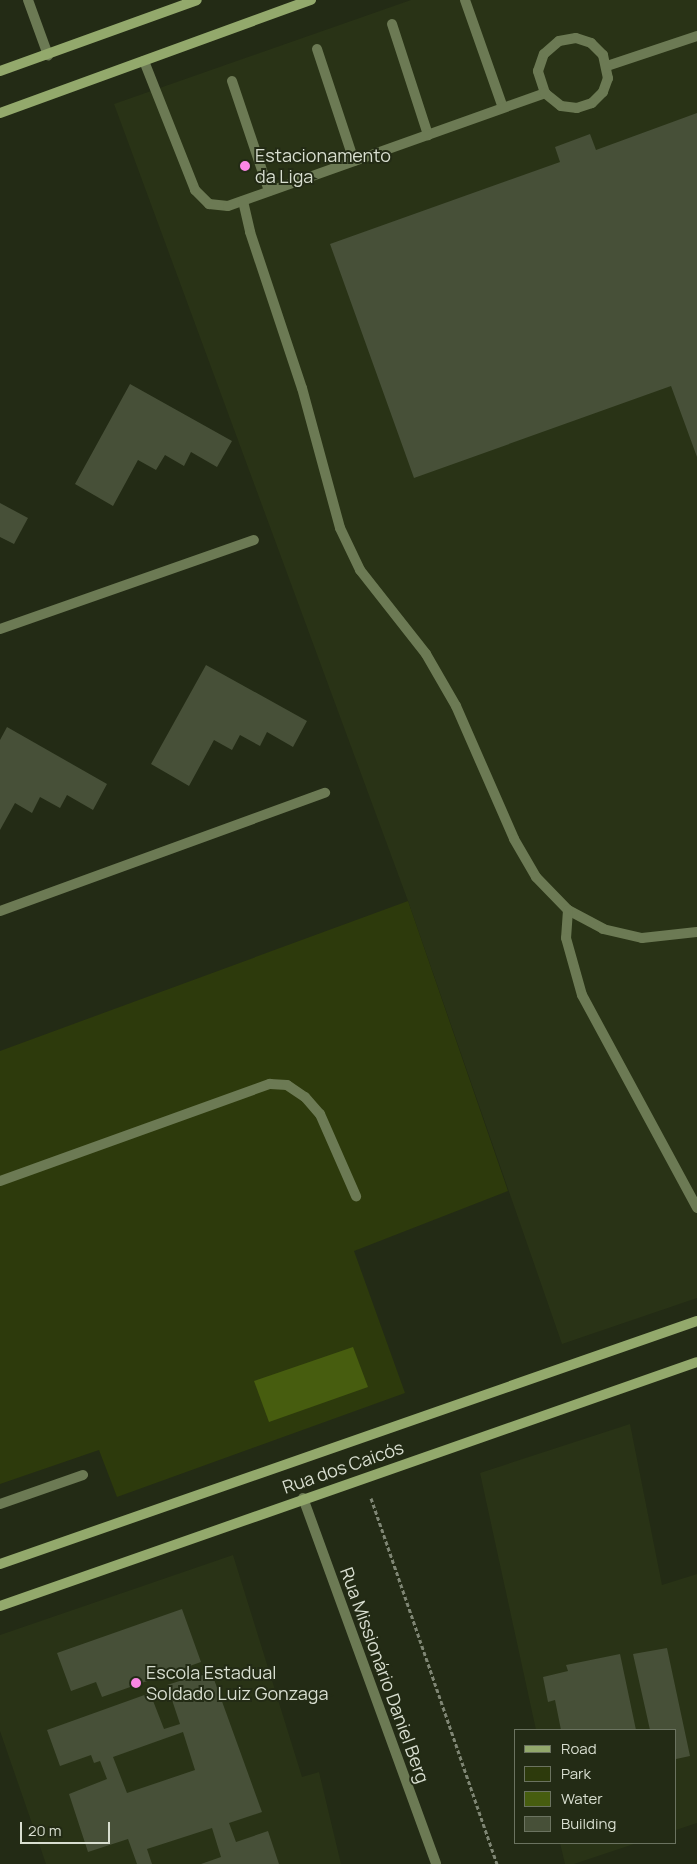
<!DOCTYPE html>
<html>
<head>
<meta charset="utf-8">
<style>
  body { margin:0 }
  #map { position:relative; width:697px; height:1864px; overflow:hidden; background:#232b15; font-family:Manrope,sans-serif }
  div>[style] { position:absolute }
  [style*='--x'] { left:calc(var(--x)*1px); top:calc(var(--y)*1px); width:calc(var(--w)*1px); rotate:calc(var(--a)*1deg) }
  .built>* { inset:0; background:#293316 }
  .green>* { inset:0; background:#2d3a0c }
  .water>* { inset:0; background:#475d0f }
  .building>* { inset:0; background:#475038 }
  .path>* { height:3px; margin-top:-1.5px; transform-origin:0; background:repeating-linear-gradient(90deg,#7f8674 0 4px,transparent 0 6.5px) }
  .lane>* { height:10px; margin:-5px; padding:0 5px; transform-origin:5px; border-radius:5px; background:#6c7a54 }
  .street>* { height:10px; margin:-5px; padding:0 5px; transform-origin:5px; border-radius:5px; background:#6c7a54 }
  .secondary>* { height:10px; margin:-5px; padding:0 5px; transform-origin:5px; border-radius:5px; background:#93a96c }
  .dots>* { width:14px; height:14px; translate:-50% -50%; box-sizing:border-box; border:2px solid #232b15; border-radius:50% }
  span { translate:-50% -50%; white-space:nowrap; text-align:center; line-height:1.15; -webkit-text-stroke:4px #232b15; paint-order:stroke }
  .poi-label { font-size:18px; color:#d8ded0 }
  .left { translate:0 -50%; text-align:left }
  .street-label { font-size:18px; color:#d8ded0 }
  .legend { position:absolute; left:514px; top:1729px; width:162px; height:115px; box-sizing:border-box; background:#232b15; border:1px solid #6b7360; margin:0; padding:6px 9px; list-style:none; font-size:15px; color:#d8ded0 }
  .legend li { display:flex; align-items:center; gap:10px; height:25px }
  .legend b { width:25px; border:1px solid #6b7360 }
  .scale { position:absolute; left:20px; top:1822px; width:90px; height:22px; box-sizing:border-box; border:2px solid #d8ded0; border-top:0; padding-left:6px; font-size:15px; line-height:18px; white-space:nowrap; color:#d8ded0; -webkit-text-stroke:4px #232b15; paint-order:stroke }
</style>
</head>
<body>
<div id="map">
  <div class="built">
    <div style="clip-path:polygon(411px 0,697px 0,697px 1298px,562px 1344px,408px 901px,114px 104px)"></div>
    <div style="clip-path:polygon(630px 1424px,662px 1585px,697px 1574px,697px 1823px,676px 1830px,676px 1730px,536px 1730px,480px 1473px)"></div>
    <div style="clip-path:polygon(233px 1555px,302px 1777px,319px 1772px,341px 1864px,46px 1864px,0 1731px,0 1635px)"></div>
    <div style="clip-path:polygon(560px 1843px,637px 1843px,574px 1864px,565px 1864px)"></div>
  </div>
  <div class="green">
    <div style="clip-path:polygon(408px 901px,508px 1191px,354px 1251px,405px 1393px,117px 1497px,99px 1450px,0 1484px,0 1051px)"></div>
  </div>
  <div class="water">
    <div style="clip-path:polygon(353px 1347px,368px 1387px,269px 1422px,254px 1381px)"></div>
  </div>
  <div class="building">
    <div style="clip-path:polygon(697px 113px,697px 457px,671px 386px,414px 478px,330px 244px,560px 162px,555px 147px,590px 134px,596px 150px)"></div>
    <div style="clip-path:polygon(130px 384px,232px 441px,217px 467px,191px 452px,184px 466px,165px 455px,156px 470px,138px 460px,113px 506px,75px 484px)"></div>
    <div style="clip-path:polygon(0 503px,28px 518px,14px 544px,0 537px)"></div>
    <div style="clip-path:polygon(206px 665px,307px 721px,293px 747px,267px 732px,260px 746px,240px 735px,232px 750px,214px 740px,189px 786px,151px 764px)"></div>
    <div style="clip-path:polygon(7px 727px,107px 784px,93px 810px,67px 795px,60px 808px,40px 797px,32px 813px,15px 803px,0 830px,0 740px)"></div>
    <div style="clip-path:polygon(182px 1609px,201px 1662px,102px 1697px,96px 1682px,71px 1691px,57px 1653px)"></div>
    <div style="clip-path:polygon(667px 1648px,690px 1756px,676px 1759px,676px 1730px,650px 1730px,633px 1654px)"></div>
    <div style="clip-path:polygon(620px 1654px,636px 1730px,561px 1730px,555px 1700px,548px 1702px,543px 1677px,568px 1671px,566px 1665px)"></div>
    <div style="clip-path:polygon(evenodd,211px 1671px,262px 1812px,229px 1823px,236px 1842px,268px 1831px,279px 1864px,201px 1864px,221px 1857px,212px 1828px,147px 1849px,152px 1864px,137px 1864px,128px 1839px,88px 1852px,69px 1794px,107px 1779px,100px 1761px,94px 1763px,91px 1755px,60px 1766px,47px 1730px,150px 1693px,164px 1729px,180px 1724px,167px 1685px,211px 1671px,183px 1732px,195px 1770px,127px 1793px,113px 1757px,183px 1732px)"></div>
  </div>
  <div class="path">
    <div style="--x:371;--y:1498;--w:387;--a:71"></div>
  </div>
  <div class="lane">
    <div style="--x:465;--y:0;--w:114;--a:70.6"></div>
    <div style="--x:392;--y:24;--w:117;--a:72"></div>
    <div style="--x:317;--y:49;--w:118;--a:71.7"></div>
    <div style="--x:144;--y:61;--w:139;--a:68.4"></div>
    <div style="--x:195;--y:190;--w:20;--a:45"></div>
    <div style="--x:209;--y:204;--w:19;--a:6"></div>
    <div style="--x:228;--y:206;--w:337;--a:-19.6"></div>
    <div style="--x:545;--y:93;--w:23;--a:-108"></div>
    <div style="--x:538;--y:71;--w:18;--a:-71"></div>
    <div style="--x:544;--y:54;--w:20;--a:-41"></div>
    <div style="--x:559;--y:41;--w:17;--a:-10"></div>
    <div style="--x:576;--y:38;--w:16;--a:18"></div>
    <div style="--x:591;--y:43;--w:17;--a:45"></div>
    <div style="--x:603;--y:55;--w:24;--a:78"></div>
    <div style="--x:608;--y:78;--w:15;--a:110"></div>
    <div style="--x:603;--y:92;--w:16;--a:135"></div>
    <div style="--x:592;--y:103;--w:16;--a:162"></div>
    <div style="--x:577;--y:108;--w:16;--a:-173"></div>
    <div style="--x:561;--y:106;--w:21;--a:-141"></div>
    <div style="--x:607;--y:66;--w:95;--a:-18.4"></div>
    <div style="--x:232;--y:81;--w:116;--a:71.4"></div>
    <div style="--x:243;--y:201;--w:32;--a:77"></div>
    <div style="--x:250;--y:232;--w:164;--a:71.6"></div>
    <div style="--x:302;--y:388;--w:145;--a:74.8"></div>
    <div style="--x:340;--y:528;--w:47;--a:64.5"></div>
    <div style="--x:360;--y:570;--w:107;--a:51.8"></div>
    <div style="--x:426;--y:654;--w:60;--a:60"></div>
    <div style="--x:456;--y:706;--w:145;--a:66.4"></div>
    <div style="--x:514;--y:839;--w:44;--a:59.9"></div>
    <div style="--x:536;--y:877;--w:46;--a:45.9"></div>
    <div style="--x:568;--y:910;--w:40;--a:28"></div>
    <div style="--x:603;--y:929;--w:40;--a:13"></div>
    <div style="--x:642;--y:938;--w:55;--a:-6.2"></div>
    <div style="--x:568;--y:910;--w:28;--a:94"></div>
    <div style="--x:566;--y:938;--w:59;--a:74.3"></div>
    <div style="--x:582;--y:995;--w:242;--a:61.6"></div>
    <div style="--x:0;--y:1181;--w:287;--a:-19.8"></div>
    <div style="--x:270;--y:1084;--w:17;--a:3"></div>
    <div style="--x:287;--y:1085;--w:22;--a:34"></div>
    <div style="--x:305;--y:1097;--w:23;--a:49"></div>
    <div style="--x:320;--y:1114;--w:90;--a:66.3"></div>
    <div style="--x:0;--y:1504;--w:88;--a:-19.3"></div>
  </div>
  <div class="street">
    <div style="--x:28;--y:0;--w:59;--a:70"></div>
    <div style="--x:0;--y:629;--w:269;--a:-19.3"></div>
    <div style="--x:0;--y:911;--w:346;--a:-20"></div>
    <div style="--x:303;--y:1498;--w:389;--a:70"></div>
  </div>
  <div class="secondary">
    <div style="--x:0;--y:71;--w:209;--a:-19.8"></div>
    <div style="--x:0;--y:113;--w:331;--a:-20"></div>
    <div style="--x:0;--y:1564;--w:738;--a:-19.22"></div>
    <div style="--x:0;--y:1606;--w:738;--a:-19.29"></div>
  </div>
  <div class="dots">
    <div style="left:245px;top:166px;background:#fb87e5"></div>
    <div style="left:136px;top:1683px;background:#fb87e5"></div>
  </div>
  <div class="poi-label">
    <span class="left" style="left:255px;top:166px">Estacionamento<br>da Liga</span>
    <span class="left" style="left:146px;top:1683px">Escola Estadual<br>Soldado Luiz Gonzaga</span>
  </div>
  <div class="street-label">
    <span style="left:343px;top:1467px;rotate:-19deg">Rua dos Caicós</span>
    <span style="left:385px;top:1675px;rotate:70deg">Rua Missionário Daniel Berg</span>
  </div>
  <ul class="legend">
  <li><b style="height:6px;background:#93a96c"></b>Road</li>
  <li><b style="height:14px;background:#2d3a0c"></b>Park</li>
  <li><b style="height:14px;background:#475d0f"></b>Water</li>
  <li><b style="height:14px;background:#475038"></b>Building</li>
  </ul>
  <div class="scale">20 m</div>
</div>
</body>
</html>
